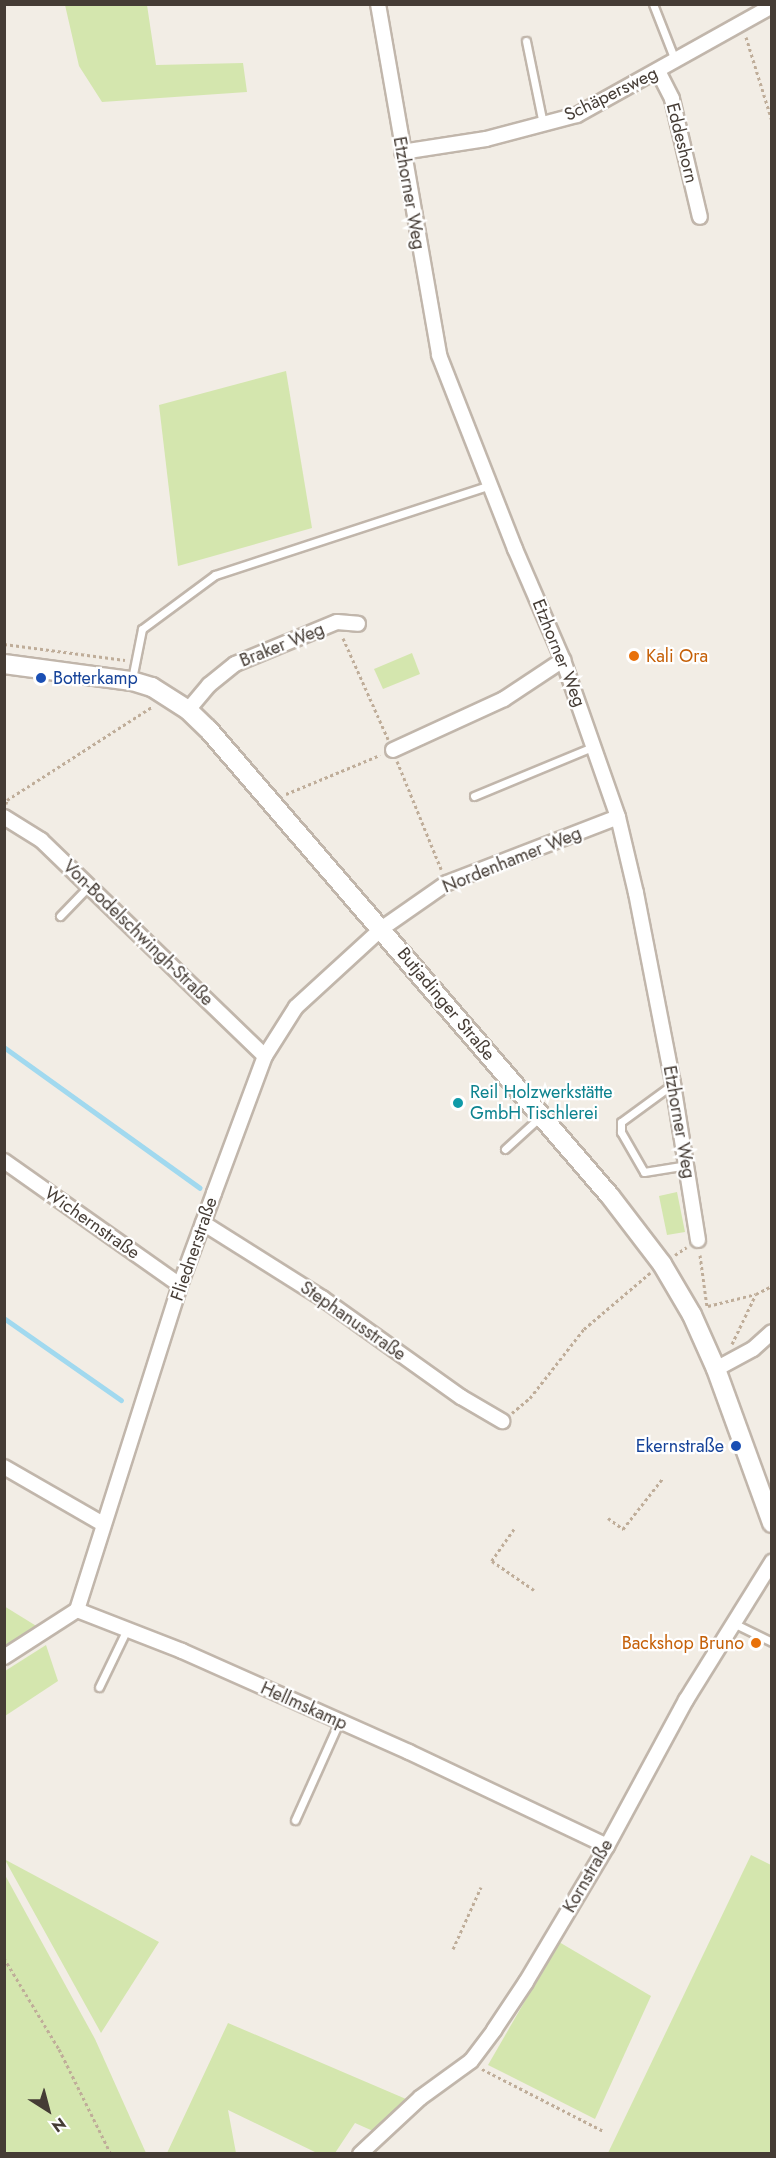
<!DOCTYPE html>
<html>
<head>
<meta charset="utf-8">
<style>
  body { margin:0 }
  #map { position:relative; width:776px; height:2158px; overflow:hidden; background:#f2ede5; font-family:Jost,sans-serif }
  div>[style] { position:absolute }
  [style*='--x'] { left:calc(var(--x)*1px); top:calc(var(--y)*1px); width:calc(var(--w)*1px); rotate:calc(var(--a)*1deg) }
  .green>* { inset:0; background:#d4e6ae }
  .stream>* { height:4.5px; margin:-2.25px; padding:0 2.25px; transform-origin:2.25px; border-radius:2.25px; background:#a1d9ef }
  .path>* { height:3px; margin-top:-1.5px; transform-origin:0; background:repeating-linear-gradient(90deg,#bfad99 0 3px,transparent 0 6px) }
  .roads { filter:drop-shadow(2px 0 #c1b6ab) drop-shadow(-2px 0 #c1b6ab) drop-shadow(0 2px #c1b6ab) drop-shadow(0 -2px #c1b6ab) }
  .service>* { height:7px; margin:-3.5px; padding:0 3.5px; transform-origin:3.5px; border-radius:3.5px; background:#fff }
  .minor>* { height:14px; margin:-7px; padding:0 7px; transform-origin:7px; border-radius:7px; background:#fff }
  .tertiary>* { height:18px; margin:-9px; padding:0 9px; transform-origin:9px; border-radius:9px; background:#fff }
  .dots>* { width:16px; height:16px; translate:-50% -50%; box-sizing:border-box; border:3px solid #fff; border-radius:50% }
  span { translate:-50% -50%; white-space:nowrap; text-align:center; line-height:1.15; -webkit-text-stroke:4.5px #fff; paint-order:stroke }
  .street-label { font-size:18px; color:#453c35 }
  .food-label { font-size:18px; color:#c56008 }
  .left { translate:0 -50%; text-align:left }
  .right { translate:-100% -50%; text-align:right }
  .transit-label { font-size:18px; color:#164399 }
  .culture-label { font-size:18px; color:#0d838f }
  .frame { position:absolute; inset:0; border:6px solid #453c35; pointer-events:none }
  .north { position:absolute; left:18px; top:2080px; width:60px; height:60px; -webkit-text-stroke:4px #fff; paint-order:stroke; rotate:144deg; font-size:16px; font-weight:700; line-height:24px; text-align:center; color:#453c35 }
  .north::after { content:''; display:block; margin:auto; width:21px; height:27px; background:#453c35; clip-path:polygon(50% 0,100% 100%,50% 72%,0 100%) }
</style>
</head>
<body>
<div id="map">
  <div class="green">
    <div style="clip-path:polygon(65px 5px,147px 5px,156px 65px,243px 63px,247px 92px,102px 102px,79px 66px)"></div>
    <div style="clip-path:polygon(286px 371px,312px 528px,178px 566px,159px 405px)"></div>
    <div style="clip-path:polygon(412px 653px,420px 674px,383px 689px,374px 669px)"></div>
    <div style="clip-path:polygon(677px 1192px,685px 1232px,667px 1235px,659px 1196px)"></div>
    <div style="clip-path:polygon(4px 1606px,38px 1627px,4px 1649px)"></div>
    <div style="clip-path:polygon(46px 1645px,58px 1681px,5px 1716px,5px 1671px)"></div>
    <div style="clip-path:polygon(751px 1855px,771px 1865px,771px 2153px,608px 2153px)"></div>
    <div style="clip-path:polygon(4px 1859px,159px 1942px,101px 2033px,5px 1860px)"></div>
    <div style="clip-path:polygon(5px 1875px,95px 2039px,146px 2153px,5px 2153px)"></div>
    <div style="clip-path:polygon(559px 1942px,651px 1996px,595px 2119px,488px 2065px)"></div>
    <div style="clip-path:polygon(228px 2023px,406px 2099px,407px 2099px,373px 2131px,355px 2123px,335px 2153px,317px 2153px,228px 2110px,236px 2153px,167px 2153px)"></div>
  </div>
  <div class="stream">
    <div style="--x:4;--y:1047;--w:241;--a:35.7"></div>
    <div style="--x:4;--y:1318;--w:143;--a:35"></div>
  </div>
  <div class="path">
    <div style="--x:746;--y:37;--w:88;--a:72.8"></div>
    <div style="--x:343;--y:638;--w:111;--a:66"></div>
    <div style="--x:4;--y:644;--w:122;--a:7.5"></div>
    <div style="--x:397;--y:761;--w:117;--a:67.8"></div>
    <div style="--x:286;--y:794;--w:102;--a:-22.5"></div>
    <div style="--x:6;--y:804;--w:4;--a:-76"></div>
    <div style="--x:7;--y:800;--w:172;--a:-32.7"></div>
    <div style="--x:675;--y:1255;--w:14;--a:-34"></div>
    <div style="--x:700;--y:1255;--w:52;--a:82.3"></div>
    <div style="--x:708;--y:1306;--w:49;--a:-14"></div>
    <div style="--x:756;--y:1294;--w:18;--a:-27"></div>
    <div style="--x:732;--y:1344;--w:55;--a:-64.4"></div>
    <div style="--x:512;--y:1413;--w:23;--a:-40"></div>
    <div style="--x:530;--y:1398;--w:88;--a:-52"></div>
    <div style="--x:584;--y:1329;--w:87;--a:-40.3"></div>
    <div style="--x:608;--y:1518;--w:19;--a:36"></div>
    <div style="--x:623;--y:1529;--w:65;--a:-51.9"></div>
    <div style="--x:514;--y:1529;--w:39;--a:125"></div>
    <div style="--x:492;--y:1561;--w:51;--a:34.6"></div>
    <div style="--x:453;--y:1949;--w:68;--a:-65.7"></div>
    <div style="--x:4;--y:1958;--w:106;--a:58.9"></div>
    <div style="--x:59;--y:2049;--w:117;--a:63.7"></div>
    <div style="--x:482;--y:2069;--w:136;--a:27.1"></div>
  </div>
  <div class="roads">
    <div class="service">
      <div style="--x:653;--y:4;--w:60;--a:68.6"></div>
      <div style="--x:526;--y:41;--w:85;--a:78.4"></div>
      <div style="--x:132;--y:679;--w:51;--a:-78.7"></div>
      <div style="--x:142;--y:629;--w:91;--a:-36.5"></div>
      <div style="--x:215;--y:575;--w:289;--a:-18.1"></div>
      <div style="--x:474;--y:796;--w:131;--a:-22.5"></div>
      <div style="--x:60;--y:916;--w:42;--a:-46"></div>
      <div style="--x:673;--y:1084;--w:64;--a:143.8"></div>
      <div style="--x:621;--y:1122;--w:10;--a:90"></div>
      <div style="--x:621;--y:1132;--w:46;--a:60.1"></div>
      <div style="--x:644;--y:1172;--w:44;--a:-9.2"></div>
      <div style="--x:505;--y:1149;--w:46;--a:-42.4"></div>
      <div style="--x:733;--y:1623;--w:43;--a:26"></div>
      <div style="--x:99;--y:1687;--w:64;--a:-64.2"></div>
      <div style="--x:295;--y:1820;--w:107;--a:-65.8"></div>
    </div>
    <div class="minor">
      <div style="--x:378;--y:4;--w:356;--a:80.1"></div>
      <div style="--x:439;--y:355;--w:208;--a:68.6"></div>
      <div style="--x:515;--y:549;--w:121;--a:66.6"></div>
      <div style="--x:563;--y:660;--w:166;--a:70.7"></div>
      <div style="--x:618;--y:817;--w:78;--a:76.7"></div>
      <div style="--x:636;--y:893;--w:195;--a:79"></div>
      <div style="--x:673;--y:1084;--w:158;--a:80.9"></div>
      <div style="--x:658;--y:71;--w:31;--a:63"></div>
      <div style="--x:672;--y:99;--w:121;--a:76.7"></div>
      <div style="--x:402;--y:152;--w:85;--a:-8.8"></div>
      <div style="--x:486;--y:139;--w:94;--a:-14.8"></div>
      <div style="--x:577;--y:115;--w:223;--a:-29.2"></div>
      <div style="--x:188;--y:710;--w:33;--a:-50"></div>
      <div style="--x:209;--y:685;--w:33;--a:-39"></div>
      <div style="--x:235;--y:664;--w:110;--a:-22.4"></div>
      <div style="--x:337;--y:622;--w:21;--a:5"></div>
      <div style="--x:393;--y:750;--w:122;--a:-24.7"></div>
      <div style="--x:504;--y:699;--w:71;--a:-33.5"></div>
      <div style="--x:4;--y:817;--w:44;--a:31.9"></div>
      <div style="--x:41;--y:840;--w:311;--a:44"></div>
      <div style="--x:4;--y:1161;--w:215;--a:35.2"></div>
      <div style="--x:203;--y:1223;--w:141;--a:32.2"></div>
      <div style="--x:322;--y:1298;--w:171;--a:35.5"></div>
      <div style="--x:461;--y:1397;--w:48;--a:30.3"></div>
      <div style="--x:716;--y:1369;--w:42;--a:-28.4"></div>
      <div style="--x:753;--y:1349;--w:25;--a:-42"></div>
      <div style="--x:4;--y:1467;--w:114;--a:29.9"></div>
      <div style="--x:77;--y:1610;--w:341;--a:-72.4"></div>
      <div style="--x:180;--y:1285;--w:98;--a:-69.7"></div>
      <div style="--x:214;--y:1193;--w:146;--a:-69.6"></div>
      <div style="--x:265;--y:1056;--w:58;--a:-57.7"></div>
      <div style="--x:296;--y:1007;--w:115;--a:-42.5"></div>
      <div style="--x:381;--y:929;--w:80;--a:-34.9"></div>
      <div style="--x:447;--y:883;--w:183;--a:-21.1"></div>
      <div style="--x:77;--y:1610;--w:113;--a:21.3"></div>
      <div style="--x:182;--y:1651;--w:248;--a:24"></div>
      <div style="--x:409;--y:1752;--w:219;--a:25.4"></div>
      <div style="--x:4;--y:1657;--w:87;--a:-32.8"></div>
      <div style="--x:360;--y:2154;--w:82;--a:-43"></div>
      <div style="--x:420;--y:2098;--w:63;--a:-36"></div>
      <div style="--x:471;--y:2061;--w:39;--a:-53"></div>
      <div style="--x:494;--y:2030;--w:58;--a:-56.3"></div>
      <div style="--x:526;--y:1982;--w:158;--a:-59.2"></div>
      <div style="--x:607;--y:1846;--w:166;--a:-61.6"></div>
      <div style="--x:686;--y:1700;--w:163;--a:-58.1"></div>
    </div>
    <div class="tertiary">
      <div style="--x:4;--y:664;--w:129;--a:7.6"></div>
      <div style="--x:132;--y:681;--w:21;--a:17"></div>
      <div style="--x:152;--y:687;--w:43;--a:32.6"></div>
      <div style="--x:188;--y:710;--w:28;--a:44"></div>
      <div style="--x:208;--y:729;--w:616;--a:49.28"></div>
      <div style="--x:610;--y:1196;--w:86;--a:52.6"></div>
      <div style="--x:662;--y:1264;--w:59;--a:59.5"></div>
      <div style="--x:692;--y:1315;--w:59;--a:66"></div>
      <div style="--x:716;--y:1369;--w:164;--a:70"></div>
    </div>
  </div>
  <div class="dots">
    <div style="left:634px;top:656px;background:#e8710a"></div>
    <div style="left:41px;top:678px;background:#1a4fb4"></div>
    <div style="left:458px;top:1103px;background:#0f9aa8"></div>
    <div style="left:736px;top:1446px;background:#1a4fb4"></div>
    <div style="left:756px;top:1643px;background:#e8710a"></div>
  </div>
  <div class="street-label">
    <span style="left:611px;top:94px;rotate:-26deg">Schäpersweg</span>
    <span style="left:682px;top:143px;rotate:76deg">Eddeshorn</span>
    <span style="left:409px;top:193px;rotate:80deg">Etzhorner Weg</span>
    <span style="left:282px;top:645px;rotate:-22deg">Braker Weg</span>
    <span style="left:559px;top:653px;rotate:68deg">Etzhorner Weg</span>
    <span style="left:512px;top:860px;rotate:-22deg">Nordenhamer Weg</span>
    <span style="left:138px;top:933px;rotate:44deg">Von-Bodelschwingh-Straße</span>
    <span style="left:446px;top:1004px;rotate:50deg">Butjadinger Straße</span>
    <span style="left:679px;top:1122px;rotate:80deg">Etzhorner Weg</span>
    <span style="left:92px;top:1223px;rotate:35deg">Wichernstraße</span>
    <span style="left:194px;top:1249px;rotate:-71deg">Fliednerstraße</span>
    <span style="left:353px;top:1321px;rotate:35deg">Stephanusstraße</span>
    <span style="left:304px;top:1706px;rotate:24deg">Hellmskamp</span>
    <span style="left:588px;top:1876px;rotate:-60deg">Kornstraße</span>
  </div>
  <div class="food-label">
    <span class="left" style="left:646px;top:656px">Kali Ora</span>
    <span class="right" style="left:744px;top:1643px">Backshop Bruno</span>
  </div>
  <div class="transit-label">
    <span class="left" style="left:53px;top:678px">Botterkamp</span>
    <span class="right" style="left:724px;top:1446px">Ekernstraße</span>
  </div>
  <div class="culture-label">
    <span class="left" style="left:470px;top:1103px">Reil Holzwerkstätte<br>GmbH Tischlerei</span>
  </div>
  <div class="frame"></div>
  <div class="north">N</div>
</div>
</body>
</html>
